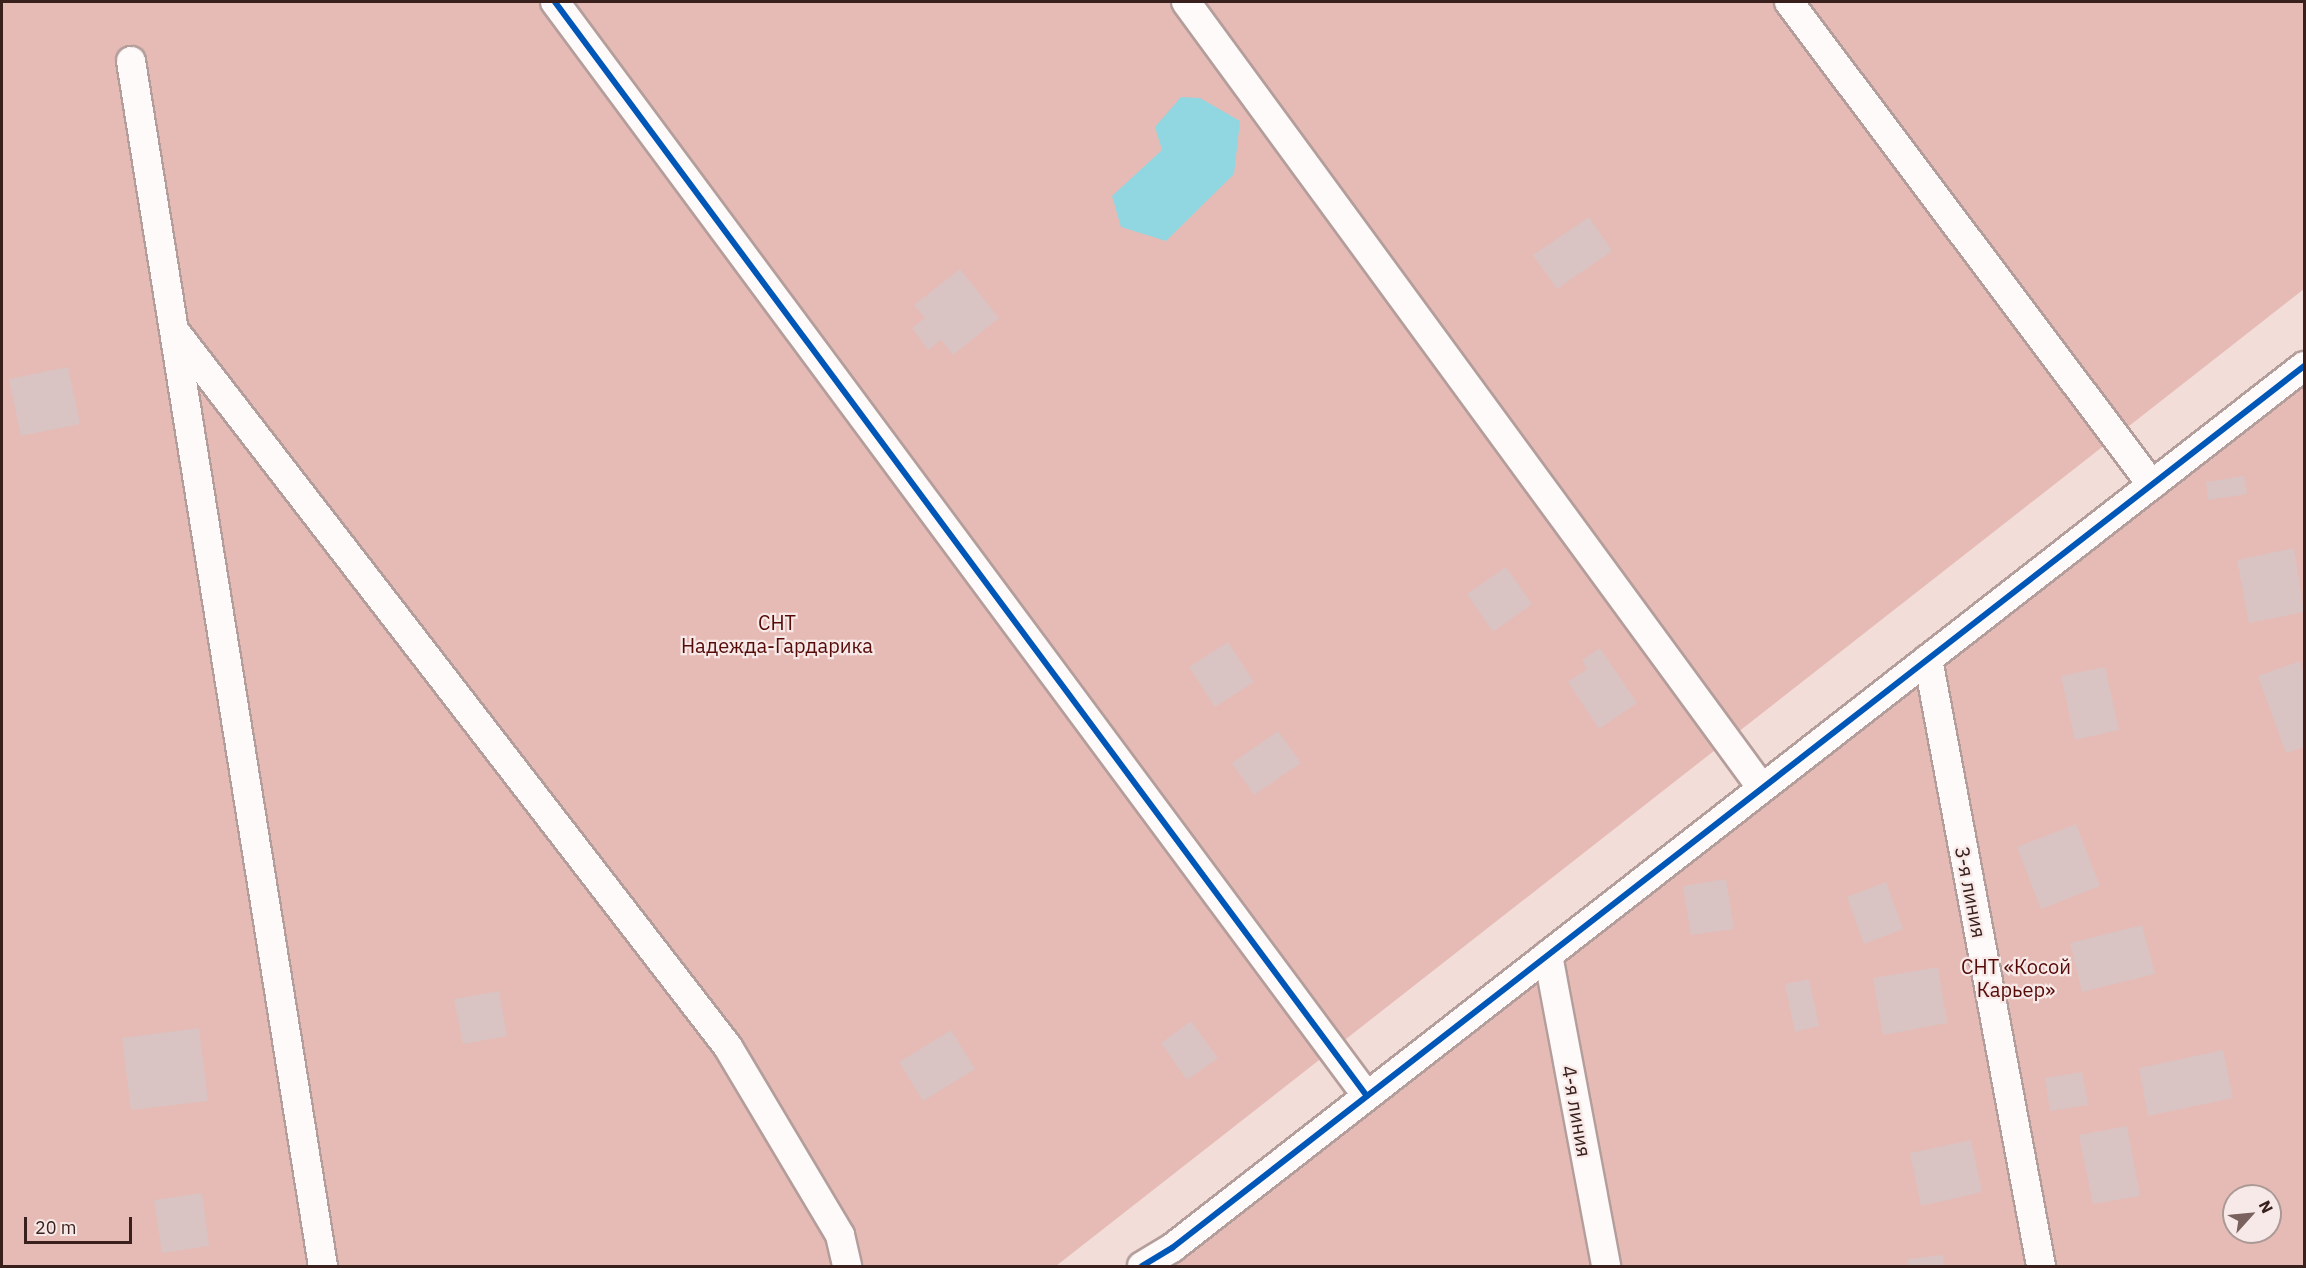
<!DOCTYPE html>
<html>
<head>
<meta charset="utf-8">
<style>
  body { margin:0 }
  #map { position:relative; width:2306px; height:1268px; overflow:hidden; background:#f3ddd9; font-family:"IBM Plex Sans",sans-serif }
  div>[style] { position:absolute }
  [style*='--x'] { left:calc(var(--x)*1px); top:calc(var(--y)*1px); width:calc(var(--w)*1px); rotate:calc(var(--a)*1deg) }
  .green>* { inset:0; background:#e6bbb5 }
  .water>* { inset:0; background:#91d7e1 }
  .building>* { inset:0; background:#d9c3c3 }
  .roads { filter:drop-shadow(2px 0 #b49e9b) drop-shadow(-2px 0 #b49e9b) drop-shadow(0 2px #b49e9b) drop-shadow(0 -2px #b49e9b) }
  .street>* { height:28px; margin:-14px; padding:0 14px; transform-origin:14px; border-radius:14px; background:#fdfaf9 }
  .cycleway>* { height:6px; margin:-3px; padding:0 3px; transform-origin:3px; border-radius:3px; background:#0057b8 }
  span { translate:-50% -50%; white-space:nowrap; text-align:center; line-height:1.15; -webkit-text-stroke:4.5px #f7e9e7; paint-order:stroke }
  .park-label { font-size:20px; color:#550a08 }
  .street-label { font-size:20px; color:#39201d }
  .frame { position:absolute; inset:0; border:3px solid #39201d; pointer-events:none }
  .north { position:absolute; left:2222px; top:1184px; width:60px; height:60px; box-sizing:border-box; background:#f7e9e7; border:2px solid #ab9996; border-radius:50%; rotate:63deg; font-size:16px; font-weight:700; line-height:24px; text-align:center; color:#39201d }
  .north::after { content:''; display:block; margin:auto; width:21px; height:27px; background:#7a625f; clip-path:polygon(50% 0,100% 100%,50% 72%,0 100%) }
  .scale { position:absolute; left:24px; top:1217px; width:108px; height:27px; box-sizing:border-box; border:3px solid #39201d; border-top:0; padding-left:8px; font-size:18px; line-height:21px; white-space:nowrap; color:#39201d; -webkit-text-stroke:4px #f7e9e7; paint-order:stroke }
</style>
</head>
<body>
<div id="map">
  <div class="green">
    <div style="clip-path:polygon(2px 2px,2304px 2px,2304px 289px,1056px 1266px,2px 1266px)"></div>
    <div style="clip-path:polygon(evenodd,2304px 384px,2304px 1266px,1167px 1266px,1956px 657px,2304px 384px,2234px 1196px,2270px 1196px,2270px 1232px,2234px 1232px,2234px 1196px)"></div>
  </div>
  <div class="water">
    <div style="clip-path:polygon(1181px 97px,1200px 98px,1240px 121px,1234px 174px,1166px 241px,1121px 227px,1112px 196px,1162px 150px,1155px 127px)"></div>
  </div>
  <div class="building">
    <div style="clip-path:polygon(1589px 217px,1612px 251px,1557px 289px,1533px 255px)"></div>
    <div style="clip-path:polygon(960px 269px,999px 318px,953px 355px,941px 340px,928px 350px,912px 328px,925px 318px,914px 305px)"></div>
    <div style="clip-path:polygon(68px 367px,80px 424px,21px 436px,9px 379px)"></div>
    <div style="clip-path:polygon(2244px 476px,2247px 494px,2208px 500px,2206px 482px)"></div>
    <div style="clip-path:polygon(2294px 548px,2304px 612px,2249px 623px,2237px 560px)"></div>
    <div style="clip-path:polygon(1506px 567px,1532px 604px,1493px 632px,1467px 594px)"></div>
    <div style="clip-path:polygon(1228px 642px,1254px 682px,1215px 707px,1189px 667px)"></div>
    <div style="clip-path:polygon(1600px 648px,1637px 703px,1599px 729px,1568px 682px,1587px 669px,1582px 660px)"></div>
    <div style="clip-path:polygon(2300px 661px,2304px 674px,2304px 747px,2286px 753px,2258px 676px)"></div>
    <div style="clip-path:polygon(2105px 667px,2119px 730px,2075px 740px,2061px 676px)"></div>
    <div style="clip-path:polygon(1278px 731px,1301px 763px,1254px 795px,1232px 763px)"></div>
    <div style="clip-path:polygon(2076px 824px,2100px 886px,2041px 909px,2017px 847px)"></div>
    <div style="clip-path:polygon(1726px 879px,1734px 929px,1691px 935px,1683px 886px)"></div>
    <div style="clip-path:polygon(1886px 882px,1903px 929px,1864px 944px,1847px 897px)"></div>
    <div style="clip-path:polygon(2142px 925px,2155px 974px,2082px 992px,2070px 943px)"></div>
    <div style="clip-path:polygon(1938px 967px,1947px 1023px,1883px 1035px,1873px 978px)"></div>
    <div style="clip-path:polygon(1809px 979px,1819px 1026px,1795px 1032px,1785px 984px)"></div>
    <div style="clip-path:polygon(499px 991px,507px 1036px,463px 1044px,454px 999px)"></div>
    <div style="clip-path:polygon(1191px 1021px,1218px 1058px,1187px 1080px,1161px 1043px)"></div>
    <div style="clip-path:polygon(199px 1028px,208px 1101px,131px 1110px,122px 1038px)"></div>
    <div style="clip-path:polygon(951px 1030px,975px 1069px,923px 1101px,899px 1062px)"></div>
    <div style="clip-path:polygon(2223px 1050px,2233px 1098px,2148px 1116px,2139px 1068px)"></div>
    <div style="clip-path:polygon(2082px 1072px,2088px 1105px,2050px 1111px,2045px 1078px)"></div>
    <div style="clip-path:polygon(2127px 1126px,2140px 1196px,2093px 1204px,2079px 1135px)"></div>
    <div style="clip-path:polygon(1971px 1140px,1982px 1192px,1921px 1206px,1910px 1153px)"></div>
    <div style="clip-path:polygon(202px 1193px,209px 1246px,162px 1253px,154px 1200px)"></div>
    <div style="clip-path:polygon(1943px 1255px,1944px 1266px,1908px 1266px,1907px 1259px)"></div>
  </div>
  <div class="roads">
    <div class="street">
      <div style="--x:555;--y:2;--w:1362;--a:53.42"></div>
      <div style="--x:1186;--y:2;--w:974;--a:53.77"></div>
      <div style="--x:1789;--y:2;--w:604;--a:53.07"></div>
      <div style="--x:131;--y:61;--w:1220;--a:80.95"></div>
      <div style="--x:177;--y:334;--w:901;--a:52.3"></div>
      <div style="--x:728;--y:1047;--w:219;--a:59.2"></div>
      <div style="--x:840;--y:1235;--w:32;--a:77"></div>
      <div style="--x:1928;--y:659;--w:617;--a:79.45"></div>
      <div style="--x:1548;--y:955;--w:316;--a:79.4"></div>
      <div style="--x:1142;--y:1266;--w:35;--a:-31"></div>
      <div style="--x:1172;--y:1248;--w:1435;--a:-37.92"></div>
    </div>
  </div>
  <div class="cycleway">
    <div style="--x:555;--y:2;--w:1362;--a:53.42"></div>
    <div style="--x:1142;--y:1266;--w:35;--a:-31"></div>
    <div style="--x:1172;--y:1248;--w:1435;--a:-37.92"></div>
  </div>
  <div class="park-label">
    <span style="left:777px;top:634px">СНТ<br>Надежда-Гардарика</span>
    <span style="left:2016px;top:978px">СНТ «Косой<br>Карьер»</span>
  </div>
  <div class="street-label">
    <span style="left:1971px;top:892px;rotate:79deg">3-я линия</span>
    <span style="left:1577px;top:1111px;rotate:80deg">4-я линия</span>
  </div>
  <div class="frame"></div>
  <div class="north">N</div>
  <div class="scale">20 m</div>
</div>
</body>
</html>
